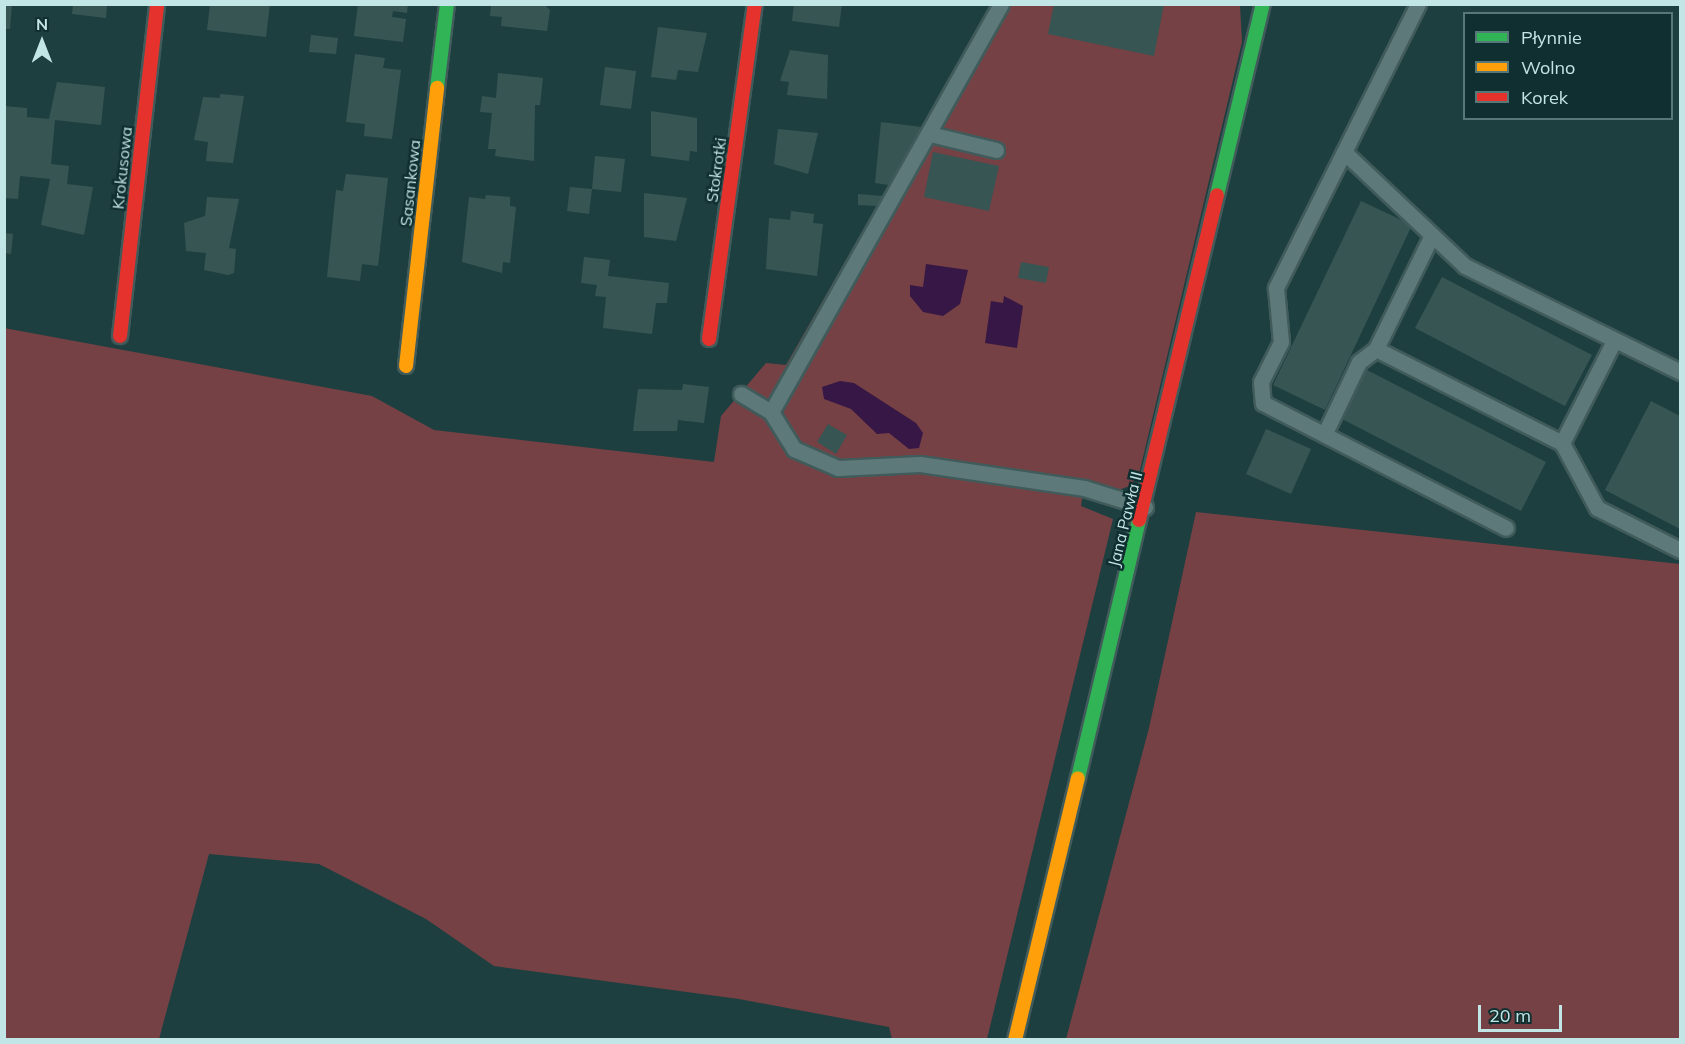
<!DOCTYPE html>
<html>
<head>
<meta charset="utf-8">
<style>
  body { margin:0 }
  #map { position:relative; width:1685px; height:1044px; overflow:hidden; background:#1e3f40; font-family:Mulish,sans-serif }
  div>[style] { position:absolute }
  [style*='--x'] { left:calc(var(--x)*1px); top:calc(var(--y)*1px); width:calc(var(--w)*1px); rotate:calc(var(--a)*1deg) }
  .green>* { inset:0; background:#754144 }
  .water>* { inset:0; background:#371745 }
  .building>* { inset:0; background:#375553 }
  .roads { filter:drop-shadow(2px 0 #415b5b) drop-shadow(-2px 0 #415b5b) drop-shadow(0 2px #415b5b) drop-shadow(0 -2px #415b5b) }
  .lane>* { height:15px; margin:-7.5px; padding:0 7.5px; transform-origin:7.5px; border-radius:7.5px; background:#5d7979 }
  .fast>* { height:14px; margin:-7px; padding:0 7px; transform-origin:7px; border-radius:7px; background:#30b455 }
  .slow>* { height:14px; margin:-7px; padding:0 7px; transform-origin:7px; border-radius:7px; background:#ff9f0a }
  .jam>* { height:14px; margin:-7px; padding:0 7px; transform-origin:7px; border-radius:7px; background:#e5322d }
  span { translate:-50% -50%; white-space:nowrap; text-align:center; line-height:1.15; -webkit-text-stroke:5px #102f30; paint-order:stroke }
  .street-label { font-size:16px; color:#c2e5e5 }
  .frame { position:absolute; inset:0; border:6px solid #c2e5e5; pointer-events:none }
  .legend { position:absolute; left:1463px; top:12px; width:210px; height:108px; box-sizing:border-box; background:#102f30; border:2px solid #577878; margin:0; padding:8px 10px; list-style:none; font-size:18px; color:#c2e5e5 }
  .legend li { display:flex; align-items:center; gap:12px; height:30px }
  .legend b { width:30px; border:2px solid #577878 }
  .north { position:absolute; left:12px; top:12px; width:60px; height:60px; -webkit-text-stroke:4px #102f30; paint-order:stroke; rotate:0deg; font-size:16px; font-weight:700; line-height:24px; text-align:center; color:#c2e5e5 }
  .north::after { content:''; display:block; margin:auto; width:21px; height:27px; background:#c2e5e5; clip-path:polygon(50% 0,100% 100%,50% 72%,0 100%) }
  .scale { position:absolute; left:1478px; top:1005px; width:84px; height:27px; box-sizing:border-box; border:3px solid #c2e5e5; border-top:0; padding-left:8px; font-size:18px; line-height:21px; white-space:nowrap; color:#c2e5e5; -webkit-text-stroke:4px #102f30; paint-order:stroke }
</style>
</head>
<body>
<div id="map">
  <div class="green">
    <div style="clip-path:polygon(992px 5px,1240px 5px,1242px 42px,1139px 474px,1130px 486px,1118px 490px,1085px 480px,1081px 506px,1113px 519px,987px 1039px,892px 1039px,889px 1027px,739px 999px,494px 966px,426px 919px,319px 864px,209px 854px,159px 1039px,5px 1039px,4px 328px,372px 396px,434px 430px,714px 462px,721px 416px,766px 363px,786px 365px)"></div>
    <div style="clip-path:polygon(1196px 512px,1680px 564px,1680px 1039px,1066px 1039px,1149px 728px)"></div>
  </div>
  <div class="water">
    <div style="clip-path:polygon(926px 264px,968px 270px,960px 304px,943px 316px,923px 312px,910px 296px,910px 285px,923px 287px)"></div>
    <div style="clip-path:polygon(1004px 296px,1023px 306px,1017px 348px,985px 343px,991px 301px,1003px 303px)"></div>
    <div style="clip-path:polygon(840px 381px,854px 383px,916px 423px,923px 433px,919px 448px,909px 449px,889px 433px,877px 434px,851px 409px,824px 399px,822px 387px)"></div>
  </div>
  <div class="building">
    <div style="clip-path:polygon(4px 4px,12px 4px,10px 29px,4px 29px)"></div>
    <div style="clip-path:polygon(73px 4px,107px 4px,106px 18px,72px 14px)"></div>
    <div style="clip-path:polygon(210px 4px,270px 4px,266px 37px,207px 30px)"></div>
    <div style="clip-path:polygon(358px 4px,408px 4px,407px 13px,393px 11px,392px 17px,406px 19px,403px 42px,354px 36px)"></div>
    <div style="clip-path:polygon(491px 4px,544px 4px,550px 10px,547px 31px,501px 26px,502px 17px,490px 16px)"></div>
    <div style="clip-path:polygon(794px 4px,842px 4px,839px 27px,792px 21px)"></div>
    <div style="clip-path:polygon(1054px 4px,1164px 4px,1154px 56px,1048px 34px)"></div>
    <div style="clip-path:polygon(658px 27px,707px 33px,698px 72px,678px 70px,676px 80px,651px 77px)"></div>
    <div style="clip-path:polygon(311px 35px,338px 38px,336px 54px,309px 52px)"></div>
    <div style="clip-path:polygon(790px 50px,828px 55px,827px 99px,787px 95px,789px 82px,780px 81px)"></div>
    <div style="clip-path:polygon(355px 54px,385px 58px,383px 68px,401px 70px,392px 139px,364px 136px,365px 124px,346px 122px)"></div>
    <div style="clip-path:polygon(605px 67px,636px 71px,631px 109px,600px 105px)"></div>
    <div style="clip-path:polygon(498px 73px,543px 78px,540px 105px,535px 105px,534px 161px,495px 156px,496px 149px,488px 149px,492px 113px,480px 112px,482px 96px,496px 98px)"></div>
    <div style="clip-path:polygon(57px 82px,105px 87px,101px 125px,55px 120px,51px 164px,69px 166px,67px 184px,93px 187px,84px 235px,41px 225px,50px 179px,20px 176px,18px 199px,4px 198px,4px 106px,27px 108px,27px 117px,49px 119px)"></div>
    <div style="clip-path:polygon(220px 94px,244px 96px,233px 163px,206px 161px,208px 142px,194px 140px,203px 97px,220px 98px)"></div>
    <div style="clip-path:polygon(651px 111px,697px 118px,697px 152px,690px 151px,689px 161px,651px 156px)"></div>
    <div style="clip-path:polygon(881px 122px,922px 127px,889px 185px,875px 183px)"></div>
    <div style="clip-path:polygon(778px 129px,818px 133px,808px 174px,774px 164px)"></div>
    <div style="clip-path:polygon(933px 152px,999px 166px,989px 211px,924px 197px)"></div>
    <div style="clip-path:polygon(595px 156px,625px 159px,621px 192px,592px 189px)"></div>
    <div style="clip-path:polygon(346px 174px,388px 178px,378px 266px,362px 264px,360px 281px,327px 277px,336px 190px,343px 191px)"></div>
    <div style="clip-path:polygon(570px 187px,592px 189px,589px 214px,567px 211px)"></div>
    <div style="clip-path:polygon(644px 193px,687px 198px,676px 241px,644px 237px)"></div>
    <div style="clip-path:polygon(858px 194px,883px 196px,877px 206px,858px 205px)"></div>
    <div style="clip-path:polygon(486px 195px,510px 197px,510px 206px,516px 207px,510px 263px,503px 262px,502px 273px,462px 262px,469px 197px,485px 199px)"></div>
    <div style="clip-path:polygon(207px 197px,239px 199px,229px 248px,236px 249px,234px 273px,228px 275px,204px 270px,206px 253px,186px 251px,184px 223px,205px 216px)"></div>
    <div style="clip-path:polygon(1361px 201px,1412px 225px,1325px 410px,1273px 385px)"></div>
    <div style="clip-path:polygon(791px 211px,814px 214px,813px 223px,823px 224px,817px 276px,766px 269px,769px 218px,790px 220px)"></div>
    <div style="clip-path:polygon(4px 233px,13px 234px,11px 254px,4px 253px)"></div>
    <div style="clip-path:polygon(584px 257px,610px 260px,608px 276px,669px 283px,667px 303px,656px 303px,652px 334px,603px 328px,606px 297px,595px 296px,597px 285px,581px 283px)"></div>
    <div style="clip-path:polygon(1021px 262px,1049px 267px,1046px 283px,1018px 278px)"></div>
    <div style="clip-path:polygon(1442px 277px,1592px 355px,1565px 406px,1415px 328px)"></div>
    <div style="clip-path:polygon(1365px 369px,1546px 462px,1521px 511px,1340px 418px)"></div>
    <div style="clip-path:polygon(683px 384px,709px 387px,704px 423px,678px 420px,677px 431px,633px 431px,638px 389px,682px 390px)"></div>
    <div style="clip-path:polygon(1651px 401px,1680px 416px,1680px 529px,1605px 490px)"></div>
    <div style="clip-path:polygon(828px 424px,847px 435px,836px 454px,817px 442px)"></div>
    <div style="clip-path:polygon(1266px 429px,1311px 449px,1291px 494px,1246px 474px)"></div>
  </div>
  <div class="roads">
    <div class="lane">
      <div style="--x:1001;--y:4;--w:468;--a:119.4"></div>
      <div style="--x:771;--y:412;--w:44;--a:58.1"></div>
      <div style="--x:794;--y:449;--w:48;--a:23.4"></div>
      <div style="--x:838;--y:468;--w:82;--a:-2.8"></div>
      <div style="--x:920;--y:464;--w:166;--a:8.3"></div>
      <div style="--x:1084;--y:488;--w:64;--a:17.3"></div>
      <div style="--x:1418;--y:4;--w:318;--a:116.6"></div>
      <div style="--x:1276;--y:288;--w:54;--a:84.7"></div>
      <div style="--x:1281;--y:342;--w:45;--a:116.6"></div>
      <div style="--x:1261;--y:382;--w:21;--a:85"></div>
      <div style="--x:1263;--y:403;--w:273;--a:27.2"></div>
      <div style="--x:930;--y:134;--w:68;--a:13.6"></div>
      <div style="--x:1344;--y:152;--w:166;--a:43.3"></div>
      <div style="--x:1465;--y:266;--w:240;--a:26.2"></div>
      <div style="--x:1431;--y:237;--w:125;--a:116.2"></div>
      <div style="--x:1376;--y:349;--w:208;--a:26.8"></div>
      <div style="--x:1562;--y:443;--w:114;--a:-63"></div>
      <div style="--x:741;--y:394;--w:35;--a:31"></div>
      <div style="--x:1325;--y:433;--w:79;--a:-64.4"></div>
      <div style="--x:1359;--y:362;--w:21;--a:-37"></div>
      <div style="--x:1562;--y:443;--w:74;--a:61.7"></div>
      <div style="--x:1597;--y:508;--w:93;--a:26.8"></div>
    </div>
    <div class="fast">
      <div style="--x:437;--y:88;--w:85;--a:-83.2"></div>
      <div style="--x:1217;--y:195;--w:196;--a:-76.5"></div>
      <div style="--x:1078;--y:778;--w:265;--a:-76.7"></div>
    </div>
    <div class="slow">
      <div style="--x:406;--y:366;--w:280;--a:-83.6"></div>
      <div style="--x:1015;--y:1040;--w:269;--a:-76.5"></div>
    </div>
    <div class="jam">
      <div style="--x:120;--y:336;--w:334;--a:-83.6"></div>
      <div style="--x:709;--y:339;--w:338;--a:-82.2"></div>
      <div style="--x:1139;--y:520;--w:334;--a:-76.5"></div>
    </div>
  </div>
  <div class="street-label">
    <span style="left:122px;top:168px;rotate:-84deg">Krokusowa</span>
    <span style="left:716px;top:170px;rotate:-82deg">Stokrotki</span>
    <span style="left:410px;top:183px;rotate:-84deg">Sasankowa</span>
    <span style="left:1125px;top:519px;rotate:-76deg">Jana Pawła II</span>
  </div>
  <div class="frame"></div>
  <ul class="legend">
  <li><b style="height:8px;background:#30b455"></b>Płynnie</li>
  <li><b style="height:8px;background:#ff9f0a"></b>Wolno</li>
  <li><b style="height:8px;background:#e5322d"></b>Korek</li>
  </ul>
  <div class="north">N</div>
  <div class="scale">20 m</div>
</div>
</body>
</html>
